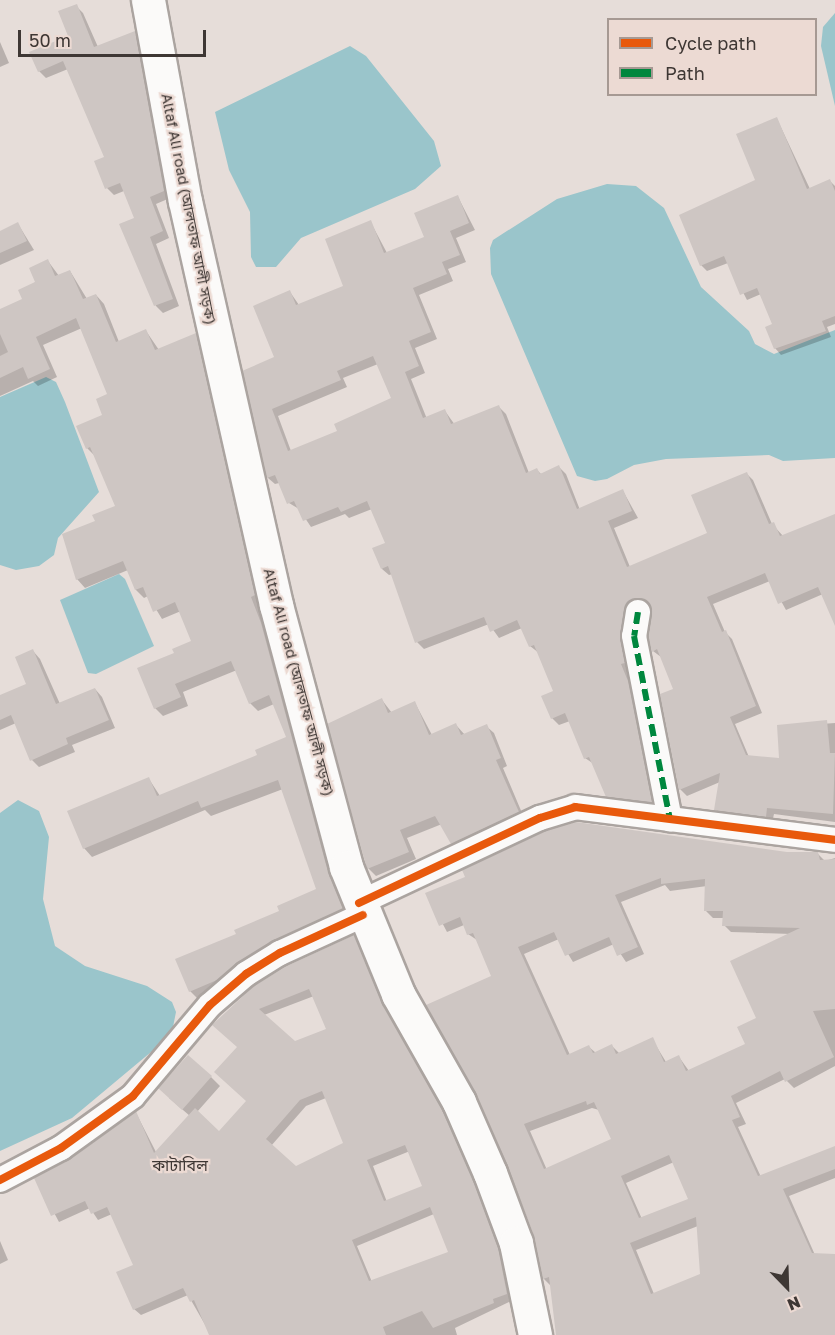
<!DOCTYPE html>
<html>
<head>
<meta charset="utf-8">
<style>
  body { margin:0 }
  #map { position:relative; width:835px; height:1335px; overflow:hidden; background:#e6ddd9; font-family:"Golos Text","Noto Sans Bengali",sans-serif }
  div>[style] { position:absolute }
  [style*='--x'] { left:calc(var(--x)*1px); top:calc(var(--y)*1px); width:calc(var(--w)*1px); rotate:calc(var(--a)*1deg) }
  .water>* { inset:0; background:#9ac5cb }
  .shadow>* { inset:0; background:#0003 }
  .building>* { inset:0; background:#cec6c3 }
  .roads { filter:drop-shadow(2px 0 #aba4a0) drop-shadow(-2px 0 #aba4a0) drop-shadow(0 2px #aba4a0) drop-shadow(0 -2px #aba4a0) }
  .minor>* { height:24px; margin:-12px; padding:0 12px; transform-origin:12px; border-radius:12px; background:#fbfaf9 }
  .secondary>* { height:33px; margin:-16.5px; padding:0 16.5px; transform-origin:16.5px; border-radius:16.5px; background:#fbfaf9 }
  .quiet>* { height:6px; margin-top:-3px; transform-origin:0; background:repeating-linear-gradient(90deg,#00873e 0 12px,transparent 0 18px) }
  .cycleway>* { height:8px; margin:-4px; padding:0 4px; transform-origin:4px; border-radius:4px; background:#e8590c }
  span { translate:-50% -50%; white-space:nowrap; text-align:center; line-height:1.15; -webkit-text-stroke:4.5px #ecdad3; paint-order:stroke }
  .street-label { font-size:15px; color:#3e3734 }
  .neighbourhood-label { font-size:16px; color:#3e3734 }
  .legend { position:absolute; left:607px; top:18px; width:210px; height:78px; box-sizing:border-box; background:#ecdad3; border:2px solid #a69993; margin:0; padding:8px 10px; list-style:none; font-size:18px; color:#3e3734 }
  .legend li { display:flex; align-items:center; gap:12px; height:30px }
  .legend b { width:30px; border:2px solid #a69993 }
  .north { position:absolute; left:757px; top:1257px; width:60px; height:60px; -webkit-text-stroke:4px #ecdad3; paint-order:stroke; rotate:157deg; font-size:16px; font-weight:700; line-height:24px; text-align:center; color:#3e3734 }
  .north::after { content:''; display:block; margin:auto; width:21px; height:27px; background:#3e3734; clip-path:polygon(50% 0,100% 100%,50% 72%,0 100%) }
  .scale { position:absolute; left:18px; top:30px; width:188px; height:27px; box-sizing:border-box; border:3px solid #3e3734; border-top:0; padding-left:8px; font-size:18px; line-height:21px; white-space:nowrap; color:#3e3734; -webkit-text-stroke:4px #ecdad3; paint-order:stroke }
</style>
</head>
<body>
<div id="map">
  <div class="water">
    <div style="clip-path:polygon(835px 13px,835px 106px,821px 46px,823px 27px)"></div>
    <div style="clip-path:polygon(350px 46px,366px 56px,434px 141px,441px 166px,415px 189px,301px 238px,276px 267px,256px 267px,251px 257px,250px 212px,229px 170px,215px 112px)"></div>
    <div style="clip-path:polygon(607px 184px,636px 186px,664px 208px,701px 287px,749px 331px,755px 344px,774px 354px,835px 330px,835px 458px,783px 461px,769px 455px,666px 459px,634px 465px,607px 479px,595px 481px,577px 476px,491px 274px,490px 248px,493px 240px,557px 199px)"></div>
    <div style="clip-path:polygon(46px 377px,56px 382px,65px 402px,99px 492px,58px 538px,54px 555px,39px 566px,16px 570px,0 565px,0 397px)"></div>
    <div style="clip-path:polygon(119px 574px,125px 579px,154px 646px,96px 674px,88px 673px,60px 600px)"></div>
    <div style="clip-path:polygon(18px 800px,39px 811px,49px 837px,43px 899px,55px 946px,85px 966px,147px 986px,172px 1002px,176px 1012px,173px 1027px,163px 1042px,72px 1118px,0 1151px,0 813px)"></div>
  </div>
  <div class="shadow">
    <div style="clip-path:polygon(76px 6px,83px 13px,98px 47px,134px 33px,141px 40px,170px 198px,156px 204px,169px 238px,156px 244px,179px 306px,163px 313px,156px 306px,121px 225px,136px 219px,124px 191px,114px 195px,107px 188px,106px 157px,68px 69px,46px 78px,39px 71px,70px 37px)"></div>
    <div style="clip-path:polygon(0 42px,9px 63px,0 67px)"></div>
    <div style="clip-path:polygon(777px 119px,810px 189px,830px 181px,835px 186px,835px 324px,827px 327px,831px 337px,781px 355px,775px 348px,773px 325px,761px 294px,747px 300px,728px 263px,707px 271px,701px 265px,757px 181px)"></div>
    <div style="clip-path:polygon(evenodd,458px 197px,475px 230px,456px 238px,466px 262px,448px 269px,453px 281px,419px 295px,437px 339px,415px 348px,425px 373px,411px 379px,427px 419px,445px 411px,455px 425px,499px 407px,506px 414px,529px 473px,537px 470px,541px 474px,559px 467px,566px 474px,580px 510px,623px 491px,638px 518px,614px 528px,630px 567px,709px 534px,747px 474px,753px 480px,772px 524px,784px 537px,835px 524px,835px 606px,823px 594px,786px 610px,770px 581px,713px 604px,725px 632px,732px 639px,762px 713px,735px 724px,749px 757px,781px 760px,779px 727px,835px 723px,835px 822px,774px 814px,772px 823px,723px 817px,716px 810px,720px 782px,687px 796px,680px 789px,675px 689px,661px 657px,653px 651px,653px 608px,648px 604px,634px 609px,631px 670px,627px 671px,635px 689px,658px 809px,615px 803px,608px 796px,594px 764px,585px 758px,570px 721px,559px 725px,552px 718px,555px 692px,539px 653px,530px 646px,522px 628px,499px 638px,489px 624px,424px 649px,417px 642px,393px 574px,389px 575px,382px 569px,387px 544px,372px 509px,349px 518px,345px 514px,311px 527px,299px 509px,289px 503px,279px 483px,275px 484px,268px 478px,244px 371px,276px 358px,290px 292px,299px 305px,345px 287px,370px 221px,387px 253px,425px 238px,458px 197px,378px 364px,392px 399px,339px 432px,291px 451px,278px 416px,347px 387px,343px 378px,378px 364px)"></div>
    <div style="clip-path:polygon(18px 224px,34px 250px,0 265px,0 232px)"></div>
    <div style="clip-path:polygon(48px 261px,59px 276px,70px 271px,87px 299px,96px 295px,104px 304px,119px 342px,146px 331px,159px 350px,195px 335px,203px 343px,262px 603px,258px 605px,269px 633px,350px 917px,225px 988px,198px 999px,190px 991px,238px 935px,318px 890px,283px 789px,211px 816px,205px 810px,92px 857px,84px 848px,149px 779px,160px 796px,259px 756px,288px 738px,274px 704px,258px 711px,250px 703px,237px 670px,183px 692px,188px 706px,163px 716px,155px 708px,176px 654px,193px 642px,181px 611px,162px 619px,148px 596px,144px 598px,136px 590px,128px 570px,85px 588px,77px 579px,97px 522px,116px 507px,96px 457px,87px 448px,104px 416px,109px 394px,82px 328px,43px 345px,57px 377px,38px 386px,33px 381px,0 396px,0 311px,24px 300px)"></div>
    <div style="clip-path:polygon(33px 651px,40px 659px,60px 704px,95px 689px,102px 697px,115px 728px,72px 745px,75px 752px,39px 767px,32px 760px,16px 723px,0 730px,0 697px,28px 685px)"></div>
    <div style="clip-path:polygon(382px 700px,392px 713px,415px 703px,432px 735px,456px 725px,465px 735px,486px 726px,494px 733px,507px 766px,503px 768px,525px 820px,460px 851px,442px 824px,407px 838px,416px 859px,376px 876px,368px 868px)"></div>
    <div style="clip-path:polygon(evenodd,786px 853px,818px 854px,825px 861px,835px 858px,835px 1066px,794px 1088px,785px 1079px,736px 1103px,746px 1124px,738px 1127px,761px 1177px,835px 1147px,835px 1178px,789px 1196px,815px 1255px,835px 1255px,835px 1335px,558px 1335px,551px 1286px,544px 1279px,535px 1236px,478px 1094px,493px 977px,477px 940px,468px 934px,464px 925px,447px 932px,427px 894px,786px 853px,665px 885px,670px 891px,707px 886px,706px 911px,713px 918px,724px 918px,724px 925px,731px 932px,791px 934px,747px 1045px,689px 1071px,679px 1057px,666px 1062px,652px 1039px,619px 1053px,612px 1046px,596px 1053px,589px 1047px,570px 1055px,524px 954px,559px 939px,573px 962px,614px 944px,626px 962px,644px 954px,621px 902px,665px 885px,786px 853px,592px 1108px,599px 1110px,613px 1140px,547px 1170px,530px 1131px,592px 1108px,786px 853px,674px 1162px,690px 1200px,642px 1219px,626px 1183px,674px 1162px,786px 853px,698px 1226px,701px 1275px,654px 1294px,636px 1250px,698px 1226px)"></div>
    <div style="clip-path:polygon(evenodd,353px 937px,360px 943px,388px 1011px,448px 1118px,504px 1256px,513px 1300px,455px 1328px,457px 1335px,211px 1335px,188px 1295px,141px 1315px,134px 1309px,135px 1266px,112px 1214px,98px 1220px,90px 1208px,59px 1222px,36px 1179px,70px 1161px,136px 1113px,156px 1152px,190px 1116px,169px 1098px,211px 1077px,220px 1086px,197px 1112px,220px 1133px,248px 1101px,239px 1048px,214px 1025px,255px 987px,353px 937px,314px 996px,328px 1029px,295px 1042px,264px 1015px,314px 996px,353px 937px,326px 1098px,345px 1144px,296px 1168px,271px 1146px,306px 1106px,326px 1098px,353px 937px,410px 1151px,424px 1187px,387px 1202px,373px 1166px,410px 1151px,353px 937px,434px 1214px,450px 1253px,372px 1282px,357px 1246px,434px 1214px)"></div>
    <div style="clip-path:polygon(0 1241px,8px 1260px,0 1264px)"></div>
  </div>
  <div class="building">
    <div style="clip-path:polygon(77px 4px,94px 47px,135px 31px,164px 191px,150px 197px,163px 231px,150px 237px,173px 299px,154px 306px,119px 224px,134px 218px,120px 183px,105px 189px,94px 161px,104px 157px,63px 61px,38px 72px,29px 52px,68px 36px,58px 11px)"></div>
    <div style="clip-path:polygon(777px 117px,807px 189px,830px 179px,835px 191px,835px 316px,822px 321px,826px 331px,774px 349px,765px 327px,772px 324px,757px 288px,740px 295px,724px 256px,700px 266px,679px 215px,755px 180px,736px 134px)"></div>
    <div style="clip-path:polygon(evenodd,458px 195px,469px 223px,450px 231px,460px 255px,442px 262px,447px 274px,413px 288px,431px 332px,409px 341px,419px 366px,405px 372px,423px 418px,445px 409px,451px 424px,499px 405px,526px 473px,537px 468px,540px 474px,559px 465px,577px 509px,623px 489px,632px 511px,608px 521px,627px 567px,707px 533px,691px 495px,747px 472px,769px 524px,774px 522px,780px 536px,835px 514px,835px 626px,818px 587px,778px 604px,765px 573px,707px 597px,722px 632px,726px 630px,756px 706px,730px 717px,746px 755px,779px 758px,777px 725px,827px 720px,830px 753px,835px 753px,833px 814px,767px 808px,766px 817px,714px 810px,720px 773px,679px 790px,660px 694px,673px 689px,657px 649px,652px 652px,648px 636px,651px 608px,640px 598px,627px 603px,624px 610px,620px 638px,625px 663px,621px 664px,628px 681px,652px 802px,606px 797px,589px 757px,584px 759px,565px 713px,551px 719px,541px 696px,553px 691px,534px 645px,529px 647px,517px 620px,490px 632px,484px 617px,415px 643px,388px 566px,381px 569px,372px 548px,385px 543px,367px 501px,341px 512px,338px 507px,303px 521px,294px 501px,287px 504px,275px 475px,267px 478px,242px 371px,274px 357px,253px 306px,290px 290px,296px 305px,343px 286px,325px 239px,371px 220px,384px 253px,424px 237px,414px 213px,458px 195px,373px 356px,391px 398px,334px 424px,337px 431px,288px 451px,272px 409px,341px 380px,337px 371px,373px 356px)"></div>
    <div style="clip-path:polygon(18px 222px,27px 241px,0 253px,0 231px)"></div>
    <div style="clip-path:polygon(48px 259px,55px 276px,70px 270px,83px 299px,96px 294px,116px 342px,146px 329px,155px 350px,196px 333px,255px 595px,251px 597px,261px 623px,328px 872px,343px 909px,273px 941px,217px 980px,189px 992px,175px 959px,236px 934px,234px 930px,279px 911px,277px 906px,316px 889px,278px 780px,201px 808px,198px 801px,83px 849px,67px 811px,149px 777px,157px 796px,257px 755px,255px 750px,286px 737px,269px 695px,249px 704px,231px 661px,175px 684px,181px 697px,154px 709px,137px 668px,174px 653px,172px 649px,191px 641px,175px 602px,153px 612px,143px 587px,135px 590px,123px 561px,76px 580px,62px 534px,95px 521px,92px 515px,115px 506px,90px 447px,86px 449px,76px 426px,102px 415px,96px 399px,107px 394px,76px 318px,36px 337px,50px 369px,28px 379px,23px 367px,0 378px,0 356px,8px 352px,0 334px,0 309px,22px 299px,18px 290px,35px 282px,29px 268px)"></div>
    <div style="clip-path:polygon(33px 649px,56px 704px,95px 688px,109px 720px,66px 738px,68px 744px,30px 761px,11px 715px,0 720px,0 695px,26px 684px,15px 657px)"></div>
    <div style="clip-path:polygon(382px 698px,388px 713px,415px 701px,429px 735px,456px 723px,461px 735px,487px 724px,501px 758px,496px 760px,519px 812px,451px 844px,435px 816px,400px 830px,409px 852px,367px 869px,327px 724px)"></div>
    <div style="clip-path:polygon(evenodd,576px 822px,787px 852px,818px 852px,820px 860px,835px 859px,835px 1009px,813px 1011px,834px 1057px,785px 1082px,780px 1071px,731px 1096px,740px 1117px,732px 1120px,758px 1176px,835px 1146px,835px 1169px,783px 1189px,812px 1253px,835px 1254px,835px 1335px,556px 1335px,549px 1277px,543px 1279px,534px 1236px,508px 1166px,475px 1093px,426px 1005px,491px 976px,473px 933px,467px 935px,460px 917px,439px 926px,425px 893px,465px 877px,462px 870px,545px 831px,576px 822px,661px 878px,661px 884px,705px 879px,704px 911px,723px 911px,722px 926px,800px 928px,730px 961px,756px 1018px,737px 1027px,745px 1044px,686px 1071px,679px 1055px,664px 1062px,653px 1037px,616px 1054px,612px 1044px,593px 1053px,589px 1045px,567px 1055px,518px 947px,554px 932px,565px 956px,609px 937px,617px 956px,638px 947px,615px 895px,661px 878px,576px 822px,586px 1101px,587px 1105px,594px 1102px,611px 1139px,544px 1169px,524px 1124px,586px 1101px,576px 822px,669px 1155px,688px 1199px,639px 1218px,621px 1176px,669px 1155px,576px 822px,696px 1217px,700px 1274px,651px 1294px,630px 1243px,696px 1217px)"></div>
    <div style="clip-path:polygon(evenodd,354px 935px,381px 1001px,442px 1110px,473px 1180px,498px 1248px,507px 1294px,493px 1299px,494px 1303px,433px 1328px,422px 1311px,383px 1327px,386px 1335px,209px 1335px,194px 1300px,190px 1302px,183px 1288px,133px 1310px,116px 1272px,133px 1265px,107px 1207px,91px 1214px,85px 1201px,51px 1216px,34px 1178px,69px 1160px,136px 1111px,154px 1153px,195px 1108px,219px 1131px,246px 1101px,214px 1072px,237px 1047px,212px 1025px,254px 986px,287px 966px,354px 935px,309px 989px,326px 1029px,295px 1041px,259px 1009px,309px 989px,354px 935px,322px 1091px,343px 1143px,296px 1166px,266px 1139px,300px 1100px,322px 1091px,354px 935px,405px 1145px,422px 1186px,384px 1201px,367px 1160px,405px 1145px,354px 935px,430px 1207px,448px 1252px,369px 1281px,352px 1240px,430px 1207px)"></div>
    <div style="clip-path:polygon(188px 1055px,212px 1076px,182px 1110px,158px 1088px)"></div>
  </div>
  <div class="roads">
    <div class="minor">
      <div style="--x:638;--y:612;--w:24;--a:99"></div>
      <div style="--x:634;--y:636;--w:187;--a:78.9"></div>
      <div style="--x:359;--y:903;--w:200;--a:-25.2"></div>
      <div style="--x:540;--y:818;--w:37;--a:-17"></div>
      <div style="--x:575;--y:807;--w:262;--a:7.2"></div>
      <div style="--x:0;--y:1180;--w:69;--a:-27.7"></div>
      <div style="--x:61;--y:1148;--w:89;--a:-35.8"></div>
      <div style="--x:133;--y:1096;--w:119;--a:-49.8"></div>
      <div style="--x:210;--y:1005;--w:48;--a:-40.7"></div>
      <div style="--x:246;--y:974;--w:40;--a:-32"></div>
      <div style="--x:280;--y:953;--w:91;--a:-24.6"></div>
    </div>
    <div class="secondary">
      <div style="--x:148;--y:0;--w:204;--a:79.6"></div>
      <div style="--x:185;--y:201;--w:414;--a:77.3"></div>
      <div style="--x:276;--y:605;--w:271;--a:75"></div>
      <div style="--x:346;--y:867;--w:137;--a:67.7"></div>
      <div style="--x:398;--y:994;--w:124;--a:60.5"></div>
      <div style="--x:459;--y:1102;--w:77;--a:66.4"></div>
      <div style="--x:490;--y:1173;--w:75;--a:69.6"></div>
      <div style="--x:516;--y:1243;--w:94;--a:78.3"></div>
    </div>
  </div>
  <div class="quiet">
    <div style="--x:638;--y:612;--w:24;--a:99"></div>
    <div style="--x:634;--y:636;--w:187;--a:78.9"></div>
  </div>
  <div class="cycleway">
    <div style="--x:359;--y:903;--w:200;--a:-25.2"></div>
    <div style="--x:540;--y:818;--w:37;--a:-17"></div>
    <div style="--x:575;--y:807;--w:262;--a:7.2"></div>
    <div style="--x:0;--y:1180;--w:69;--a:-27.7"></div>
    <div style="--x:61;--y:1148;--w:89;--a:-35.8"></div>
    <div style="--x:133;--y:1096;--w:119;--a:-49.8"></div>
    <div style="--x:210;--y:1005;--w:48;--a:-40.7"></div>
    <div style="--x:246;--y:974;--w:40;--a:-32"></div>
    <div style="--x:280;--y:953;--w:91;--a:-24.6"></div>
  </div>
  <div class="street-label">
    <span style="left:189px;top:209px;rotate:79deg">Altaf Ali road (আলতাফ আলী সড়ক)</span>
    <span style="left:299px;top:682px;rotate:75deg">Altaf Ali road (আলতাফ আলী সড়ক)</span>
  </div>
  <div class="neighbourhood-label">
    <span style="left:180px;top:1165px">কাটাবিল</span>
  </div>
  <ul class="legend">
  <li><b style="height:8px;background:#e8590c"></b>Cycle path</li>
  <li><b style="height:8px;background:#00873e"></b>Path</li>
  </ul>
  <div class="north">N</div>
  <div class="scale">50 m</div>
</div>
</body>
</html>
